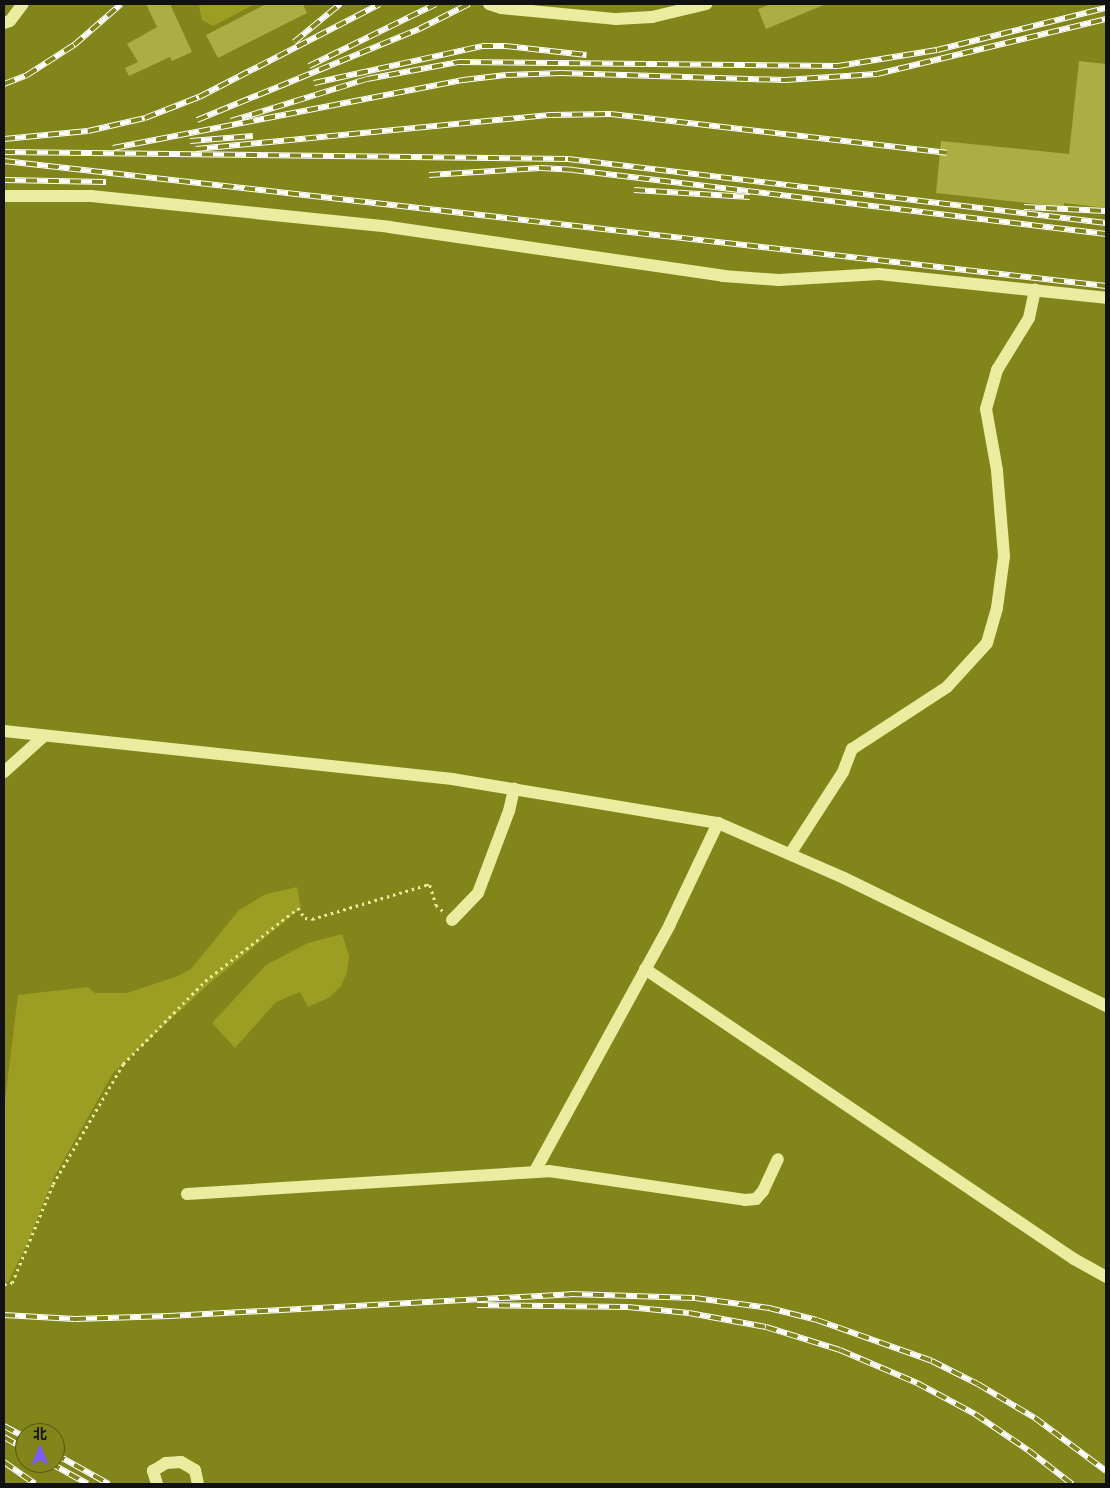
<!DOCTYPE html>
<html>
<head>
<meta charset="utf-8">
<style>
  body { margin:0 }
  #map { position:relative; width:1110px; height:1488px; overflow:hidden; background:#81851a; font-family:Commissioner,"Noto Sans SC",sans-serif }
  div>[style] { position:absolute }
  [style*='--x'] { left:calc(var(--x)*1px); top:calc(var(--y)*1px); width:calc(var(--w)*1px); rotate:calc(var(--a)*1deg) }
  .green>* { inset:0; background:#9b9e23 }
  .building>* { inset:0; background:#abae42 }
  .path>* { height:2.5px; margin-top:-1.25px; transform-origin:0; background:repeating-linear-gradient(90deg,#eaeca0 0 2.5px,transparent 0 6.5px) }
  .minor>* { height:12px; margin:-6px; padding:0 6px; transform-origin:6px; border-radius:6px; background:#eaeca0 }
  .rail>* { height:5.5px; margin-top:-2.75px; transform-origin:0; background:repeating-linear-gradient(90deg,#81851a 0 11px,#fff 0 22px); box-sizing:border-box; border-block:1px solid #fff }
  span { translate:-50% -50%; white-space:nowrap; text-align:center; line-height:1.15; -webkit-text-stroke:4px #81851a; paint-order:stroke }
  .frame { position:absolute; inset:0; border:5px solid #111; pointer-events:none }
  .north { position:absolute; left:15px; top:1423px; width:50px; height:50px; box-sizing:border-box; background:#81851a; border:1px solid #545716; border-radius:50%; rotate:0deg; font-size:14px; font-weight:700; line-height:20px; text-align:center; color:#111 }
  .north::after { content:''; display:block; margin:auto; width:18px; height:22px; background:#795bfe; clip-path:polygon(50% 0,100% 100%,50% 72%,0 100%) }
</style>
</head>
<body>
<div id="map">
  <div class="green">
    <div style="clip-path:polygon(202px 4px,255px 4px,213px 26px,202px 20px,199px 6px)"></div>
    <div style="clip-path:polygon(297px 887px,301px 908px,209px 984px,113px 1073px,53px 1179px,28px 1242px,8px 1282px,4px 1281px,4px 1108px,18px 995px,88px 987px,95px 993px,127px 993px,178px 976px,191px 969px,239px 910px,266px 894px)"></div>
    <div style="clip-path:polygon(342px 934px,349px 956px,347px 972px,341px 986px,330px 997px,308px 1007px,300px 992px,276px 1002px,235px 1048px,212px 1023px,266px 965px,308px 943px)"></div>
  </div>
  <div class="building">
    <div style="clip-path:polygon(146px 4px,170px 4px,192px 52px,172px 61px,170px 57px,129px 76px,125px 68px,138px 62px,127px 44px,157px 27px)"></div>
    <div style="clip-path:polygon(266px 4px,303px 4px,307px 13px,218px 58px,206px 35px)"></div>
    <div style="clip-path:polygon(771px 4px,826px 4px,766px 29px,758px 9px)"></div>
    <div style="clip-path:polygon(1079px 61px,1106px 64px,1106px 208px,1064px 203px,1064px 207px,936px 193px,941px 141px,1069px 154px)"></div>
  </div>
  <div class="path">
    <div style="--x:4;--y:1284;--w:8;--a:-7"></div>
    <div style="--x:12;--y:1283;--w:107;--a:-67.5"></div>
    <div style="--x:53;--y:1184;--w:139;--a:-59.7"></div>
    <div style="--x:123;--y:1064;--w:117;--a:-45.3"></div>
    <div style="--x:205;--y:981;--w:118;--a:-38.1"></div>
    <div style="--x:298;--y:908;--w:12;--a:55"></div>
    <div style="--x:305;--y:918;--w:7;--a:8"></div>
    <div style="--x:312;--y:919;--w:119;--a:-16.6"></div>
    <div style="--x:426;--y:885;--w:4;--a:0"></div>
    <div style="--x:430;--y:885;--w:21;--a:73"></div>
    <div style="--x:436;--y:905;--w:11;--a:41"></div>
  </div>
  <div class="minor">
    <div style="--x:489;--y:4;--w:13;--a:18"></div>
    <div style="--x:501;--y:8;--w:116;--a:5.5"></div>
    <div style="--x:616;--y:19;--w:36;--a:-3"></div>
    <div style="--x:652;--y:17;--w:56;--a:-13.5"></div>
    <div style="--x:4;--y:23;--w:6;--a:-18"></div>
    <div style="--x:10;--y:21;--w:21;--a:-53"></div>
    <div style="--x:4;--y:196;--w:87;--a:0"></div>
    <div style="--x:91;--y:196;--w:300;--a:5.9"></div>
    <div style="--x:389;--y:227;--w:338;--a:8.3"></div>
    <div style="--x:723;--y:276;--w:56;--a:4.1"></div>
    <div style="--x:779;--y:280;--w:100;--a:-3.4"></div>
    <div style="--x:879;--y:274;--w:228;--a:6"></div>
    <div style="--x:4;--y:731;--w:451;--a:6.1"></div>
    <div style="--x:452;--y:779;--w:270;--a:9.4"></div>
    <div style="--x:718;--y:823;--w:137;--a:23.6"></div>
    <div style="--x:844;--y:878;--w:292;--a:26"></div>
    <div style="--x:4;--y:772;--w:54;--a:-42"></div>
    <div style="--x:790;--y:854;--w:98;--a:-57.1"></div>
    <div style="--x:843;--y:772;--w:25;--a:-69"></div>
    <div style="--x:852;--y:749;--w:113;--a:-33.1"></div>
    <div style="--x:947;--y:687;--w:59;--a:-47.7"></div>
    <div style="--x:987;--y:643;--w:36;--a:-74"></div>
    <div style="--x:997;--y:608;--w:52;--a:-82.3"></div>
    <div style="--x:1004;--y:556;--w:86;--a:-94.7"></div>
    <div style="--x:997;--y:470;--w:62;--a:-100.2"></div>
    <div style="--x:986;--y:409;--w:41;--a:-74.2"></div>
    <div style="--x:997;--y:370;--w:61;--a:-58.4"></div>
    <div style="--x:1029;--y:318;--w:29;--a:-78"></div>
    <div style="--x:452;--y:920;--w:37;--a:-46"></div>
    <div style="--x:478;--y:893;--w:88;--a:-69.3"></div>
    <div style="--x:509;--y:811;--w:23;--a:-77"></div>
    <div style="--x:645;--y:969;--w:518;--a:34.06"></div>
    <div style="--x:1074;--y:1259;--w:37;--a:29"></div>
    <div style="--x:535;--y:1171;--w:281;--a:-61.3"></div>
    <div style="--x:670;--y:924;--w:112;--a:-64.6"></div>
    <div style="--x:187;--y:1194;--w:363;--a:-3.6"></div>
    <div style="--x:549;--y:1171;--w:198;--a:8.4"></div>
    <div style="--x:745;--y:1200;--w:11;--a:-5"></div>
    <div style="--x:756;--y:1199;--w:11;--a:-49"></div>
    <div style="--x:763;--y:1191;--w:35;--a:-65"></div>
    <div style="--x:157;--y:1484;--w:14;--a:-107"></div>
    <div style="--x:153;--y:1471;--w:15;--a:-32"></div>
    <div style="--x:166;--y:1463;--w:15;--a:-4"></div>
    <div style="--x:181;--y:1462;--w:16;--a:30"></div>
    <div style="--x:195;--y:1470;--w:14;--a:78"></div>
  </div>
  <div class="rail">
    <div style="--x:294;--y:42;--w:60;--a:-39.6"></div>
    <div style="--x:309;--y:66;--w:141;--a:-26"></div>
    <div style="--x:314;--y:83;--w:172;--a:-12.4"></div>
    <div style="--x:482;--y:46;--w:24;--a:0"></div>
    <div style="--x:506;--y:46;--w:81;--a:6.4"></div>
    <div style="--x:4;--y:84;--w:25;--a:-21"></div>
    <div style="--x:27;--y:75;--w:56;--a:-32.6"></div>
    <div style="--x:74;--y:45;--w:62;--a:-41.1"></div>
    <div style="--x:197;--y:120;--w:240;--a:-22.3"></div>
    <div style="--x:419;--y:29;--w:56;--a:-26.6"></div>
    <div style="--x:231;--y:121;--w:142;--a:-17.2"></div>
    <div style="--x:367;--y:79;--w:94;--a:-10.5"></div>
    <div style="--x:459;--y:62;--w:379;--a:0.6"></div>
    <div style="--x:838;--y:66;--w:100;--a:-9.2"></div>
    <div style="--x:937;--y:50;--w:174;--a:-14"></div>
    <div style="--x:4;--y:139;--w:84;--a:-5.4"></div>
    <div style="--x:88;--y:131;--w:58;--a:-12.8"></div>
    <div style="--x:145;--y:118;--w:58;--a:-21.3"></div>
    <div style="--x:199;--y:97;--w:203;--a:-27.2"></div>
    <div style="--x:190;--y:141;--w:63;--a:-4.5"></div>
    <div style="--x:113;--y:148;--w:357;--a:-11"></div>
    <div style="--x:463;--y:80;--w:43;--a:-6.6"></div>
    <div style="--x:506;--y:75;--w:55;--a:-2.1"></div>
    <div style="--x:561;--y:73;--w:224;--a:1.8"></div>
    <div style="--x:785;--y:80;--w:92;--a:-3.7"></div>
    <div style="--x:877;--y:74;--w:236;--a:-13.5"></div>
    <div style="--x:196;--y:149;--w:356;--a:-5.5"></div>
    <div style="--x:550;--y:115;--w:61;--a:-0.9"></div>
    <div style="--x:611;--y:114;--w:338;--a:6.6"></div>
    <div style="--x:4;--y:152;--w:564;--a:0.71"></div>
    <div style="--x:568;--y:159;--w:542;--a:6.78"></div>
    <div style="--x:4;--y:161;--w:1109;--a:6.47"></div>
    <div style="--x:429;--y:175;--w:111;--a:-3.6"></div>
    <div style="--x:540;--y:168;--w:33;--a:3"></div>
    <div style="--x:573;--y:170;--w:537;--a:6.85"></div>
    <div style="--x:4;--y:180;--w:102;--a:1.1"></div>
    <div style="--x:634;--y:190;--w:116;--a:3.5"></div>
    <div style="--x:1024;--y:207;--w:82;--a:2.8"></div>
    <div style="--x:477;--y:1305;--w:151;--a:0.8"></div>
    <div style="--x:628;--y:1307;--w:61;--a:5.6"></div>
    <div style="--x:689;--y:1313;--w:78;--a:10.3"></div>
    <div style="--x:766;--y:1327;--w:77;--a:17.3"></div>
    <div style="--x:840;--y:1350;--w:84;--a:23.2"></div>
    <div style="--x:917;--y:1383;--w:66;--a:28.1"></div>
    <div style="--x:975;--y:1414;--w:64;--a:34.2"></div>
    <div style="--x:1028;--y:1450;--w:56;--a:37.7"></div>
    <div style="--x:4;--y:1315;--w:71;--a:3.2"></div>
    <div style="--x:75;--y:1319;--w:94;--a:-1.8"></div>
    <div style="--x:169;--y:1316;--w:403;--a:-3.1"></div>
    <div style="--x:571;--y:1294;--w:124;--a:1.8"></div>
    <div style="--x:695;--y:1298;--w:75;--a:7.7"></div>
    <div style="--x:769;--y:1308;--w:49;--a:14"></div>
    <div style="--x:817;--y:1320;--w:122;--a:19.6"></div>
    <div style="--x:932;--y:1361;--w:51;--a:26.6"></div>
    <div style="--x:978;--y:1384;--w:66;--a:30.8"></div>
    <div style="--x:1035;--y:1418;--w:89;--a:36.7"></div>
    <div style="--x:4;--y:1426;--w:24;--a:28"></div>
    <div style="--x:4;--y:1437;--w:24;--a:30"></div>
    <div style="--x:55;--y:1454;--w:62;--a:29.1"></div>
    <div style="--x:4;--y:1462;--w:38;--a:35"></div>
    <div style="--x:50;--y:1463;--w:43;--a:28.9"></div>
  </div>
  <div class="frame"></div>
  <div class="north">北</div>
</div>
</body>
</html>
